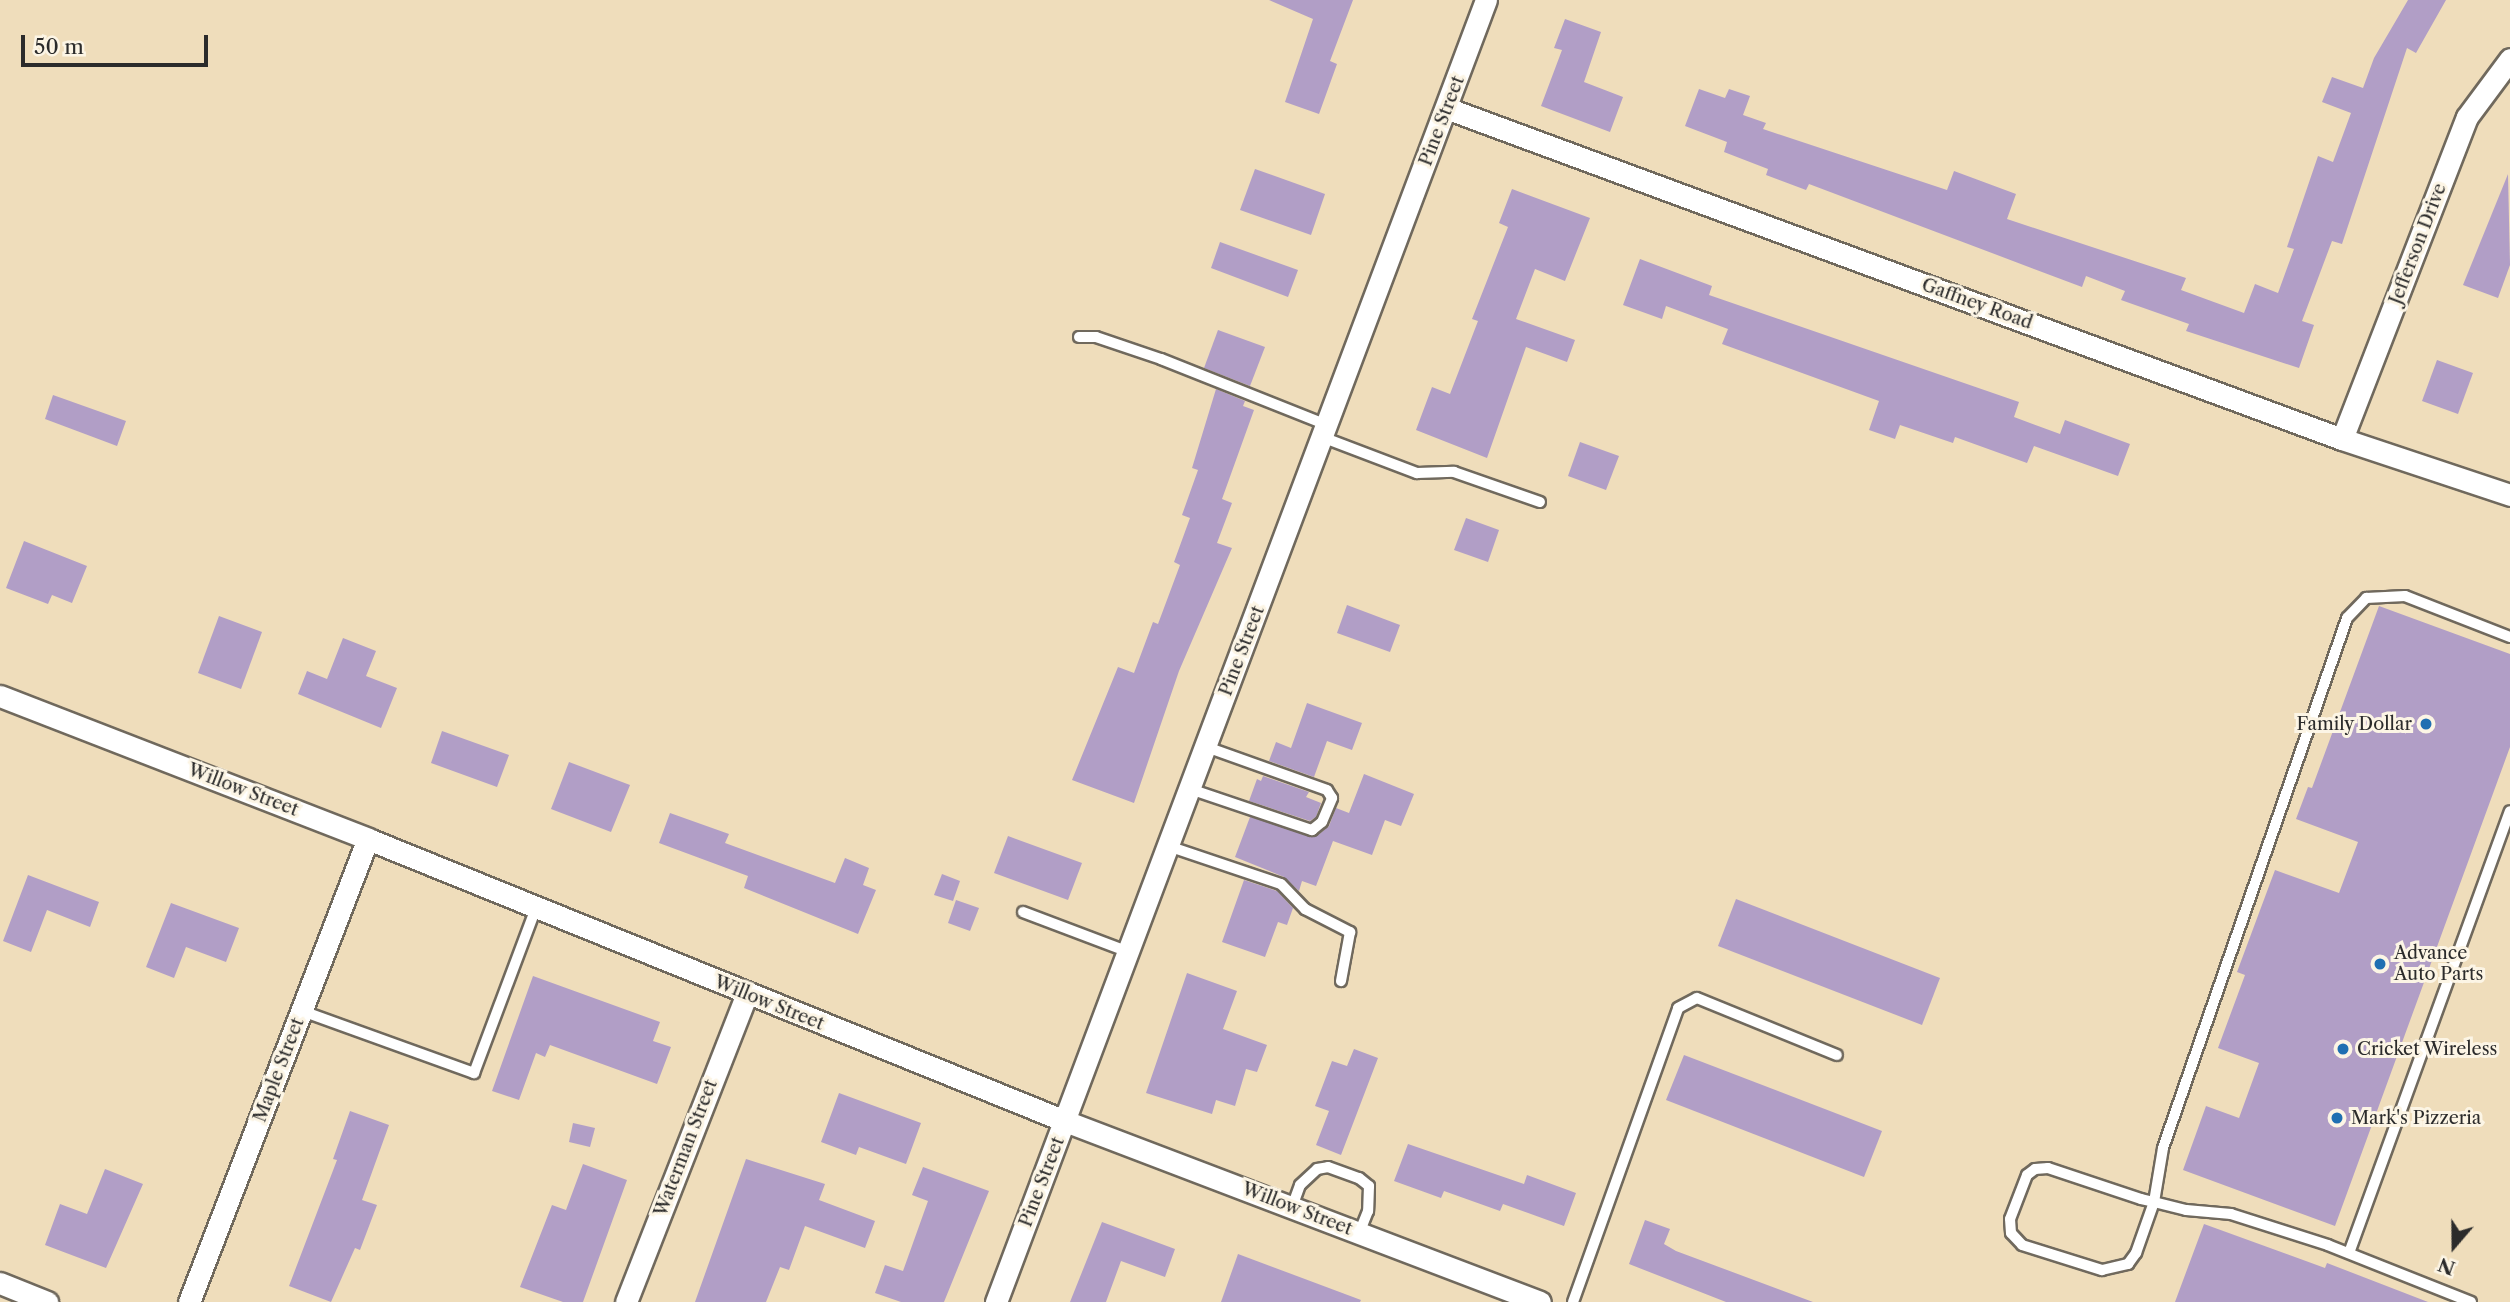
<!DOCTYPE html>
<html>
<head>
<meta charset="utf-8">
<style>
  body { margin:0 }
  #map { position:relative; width:2510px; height:1302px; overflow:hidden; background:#efddbb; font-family:"Libre Caslon Text",serif }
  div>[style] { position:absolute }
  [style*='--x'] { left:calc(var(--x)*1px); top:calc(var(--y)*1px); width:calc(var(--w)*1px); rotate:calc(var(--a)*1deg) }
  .building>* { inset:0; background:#b19ec6 }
  .roads { filter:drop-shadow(2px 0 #70695d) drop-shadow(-2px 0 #70695d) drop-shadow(0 2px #70695d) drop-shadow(0 -2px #70695d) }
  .service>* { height:10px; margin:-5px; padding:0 5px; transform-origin:5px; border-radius:5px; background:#fff }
  .minor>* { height:21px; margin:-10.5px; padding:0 10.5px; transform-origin:10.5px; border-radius:10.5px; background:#fff }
  .dots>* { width:19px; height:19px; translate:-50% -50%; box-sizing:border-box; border:4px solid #fcf5e5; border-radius:50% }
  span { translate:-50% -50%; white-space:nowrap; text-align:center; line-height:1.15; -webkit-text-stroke:6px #fcf5e5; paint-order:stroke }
  .street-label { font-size:18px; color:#2b2b2b }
  .poi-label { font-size:18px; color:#2b2b2b }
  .right { translate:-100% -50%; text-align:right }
  .left { translate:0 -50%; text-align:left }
  .north { position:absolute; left:2419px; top:1211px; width:70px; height:70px; -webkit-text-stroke:5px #fcf5e5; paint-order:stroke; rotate:200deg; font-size:19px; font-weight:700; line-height:28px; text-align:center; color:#2b2b2b }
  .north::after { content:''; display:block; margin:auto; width:24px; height:32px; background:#2b2b2b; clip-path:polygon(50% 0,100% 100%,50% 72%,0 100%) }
  .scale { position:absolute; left:21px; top:35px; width:187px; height:32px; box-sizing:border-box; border:4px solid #2b2b2b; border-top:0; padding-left:9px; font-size:21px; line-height:24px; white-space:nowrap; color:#2b2b2b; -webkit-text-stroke:5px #fcf5e5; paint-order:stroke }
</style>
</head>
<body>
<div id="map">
  <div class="building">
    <div style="clip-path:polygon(1269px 0,1353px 0,1330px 61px,1337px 64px,1319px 114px,1285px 102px,1313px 19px)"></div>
    <div style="clip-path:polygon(2408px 0,2446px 0,2416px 53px,2407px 48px,2342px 244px,2332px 241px,2302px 321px,2314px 325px,2299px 368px,2186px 331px,2189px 324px,2121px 300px,2125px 291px,2086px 276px,2082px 287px,1809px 184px,1806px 190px,1766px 175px,1768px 169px,1724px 152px,1727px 142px,1685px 126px,1699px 89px,1725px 98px,1729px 89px,1750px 96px,1743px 115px,1766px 123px,1763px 129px,1947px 190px,1954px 171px,2016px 194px,2007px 219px,2186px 278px,2181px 290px,2244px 313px,2255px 284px,2278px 293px,2294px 249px,2287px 247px,2318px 156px,2333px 162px,2351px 113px,2322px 102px,2332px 77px,2363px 88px,2374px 58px)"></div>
    <div style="clip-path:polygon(1565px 19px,1601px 32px,1584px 82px,1623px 97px,1610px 132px,1541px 106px,1562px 50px,1554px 48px)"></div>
    <div style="clip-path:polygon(1255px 169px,1325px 194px,1311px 235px,1240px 210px)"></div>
    <div style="clip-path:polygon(2508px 174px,2510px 265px,2498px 298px,2463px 285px)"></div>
    <div style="clip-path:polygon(1512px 189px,1590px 218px,1565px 281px,1535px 269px,1516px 319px,1575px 340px,1567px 362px,1526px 347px,1487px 458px,1416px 430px,1432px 387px,1450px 394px,1478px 321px,1472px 319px,1508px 227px,1499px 223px)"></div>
    <div style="clip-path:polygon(1220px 242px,1298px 270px,1288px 297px,1211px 268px)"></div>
    <div style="clip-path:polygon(1640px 259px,1712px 286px,1709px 295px,2019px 402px,2014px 417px,2060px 434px,2065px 420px,2130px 444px,2118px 476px,2034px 446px,2027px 463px,1955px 437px,1953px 443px,1900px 425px,1895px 439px,1869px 430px,1879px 401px,1722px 344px,1728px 329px,1666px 306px,1662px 319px,1623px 305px)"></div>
    <div style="clip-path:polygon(1218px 330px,1265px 347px,1250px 386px,1204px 368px)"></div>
    <div style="clip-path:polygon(2437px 360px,2473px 373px,2458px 414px,2422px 401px)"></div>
    <div style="clip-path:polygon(1216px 389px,1245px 401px,1243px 406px,1254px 410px,1222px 499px,1232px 503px,1217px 543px,1232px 548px,1179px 671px,1134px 803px,1072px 780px,1118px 667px,1134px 673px,1153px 622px,1158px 624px,1180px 565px,1174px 562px,1190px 518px,1182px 515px,1198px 470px,1192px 468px)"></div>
    <div style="clip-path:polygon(53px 395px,126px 421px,117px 446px,45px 419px)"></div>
    <div style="clip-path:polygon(1580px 442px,1619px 456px,1606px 490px,1568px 476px)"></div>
    <div style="clip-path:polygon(1466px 518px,1499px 530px,1488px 562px,1454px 550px)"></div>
    <div style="clip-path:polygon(24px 541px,87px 566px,72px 603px,52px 595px,48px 604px,6px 588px)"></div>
    <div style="clip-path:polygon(1347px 605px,1400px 625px,1390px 652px,1337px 633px)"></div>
    <div style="clip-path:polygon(2379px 606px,2510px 654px,2510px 747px,2335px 1226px,2183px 1170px,2206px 1106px,2239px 1118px,2259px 1063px,2218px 1048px,2245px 975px,2237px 972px,2275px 870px,2339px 893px,2358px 842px,2296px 819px,2308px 787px,2312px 788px)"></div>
    <div style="clip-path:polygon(219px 616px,262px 632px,241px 689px,198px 673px)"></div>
    <div style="clip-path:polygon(343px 638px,376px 651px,366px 676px,397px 688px,381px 728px,298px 694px,307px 671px,327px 679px)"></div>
    <div style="clip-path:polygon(1307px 703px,1362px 723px,1352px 750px,1327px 741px,1314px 777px,1269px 761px,1276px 742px,1291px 748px)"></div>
    <div style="clip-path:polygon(442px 731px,509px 755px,497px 787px,431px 763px)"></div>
    <div style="clip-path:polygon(569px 762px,630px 785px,611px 832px,551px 809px)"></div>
    <div style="clip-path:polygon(1364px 774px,1414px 794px,1401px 826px,1385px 820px,1372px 855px,1333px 841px,1316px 886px,1302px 881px,1299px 891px,1284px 877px,1235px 857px,1250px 817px,1317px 836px,1329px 826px,1336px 808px,1349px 813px)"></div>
    <div style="clip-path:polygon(1263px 776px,1309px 792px,1306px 797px,1321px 803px,1316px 817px,1310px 821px,1249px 801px,1257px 779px,1261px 781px)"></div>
    <div style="clip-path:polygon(670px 813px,729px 834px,725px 843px,835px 883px,845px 858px,869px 868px,863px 885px,876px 890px,858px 934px,744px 888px,748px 876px,659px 843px)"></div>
    <div style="clip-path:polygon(1008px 836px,1082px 863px,1068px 900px,994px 873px)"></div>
    <div style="clip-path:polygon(942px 874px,960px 881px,953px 901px,934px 895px)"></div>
    <div style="clip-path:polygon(28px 875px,99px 902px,90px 927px,47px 910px,31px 952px,3px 941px)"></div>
    <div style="clip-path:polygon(1244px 880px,1277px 891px,1293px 908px,1287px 925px,1278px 922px,1265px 957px,1222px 942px)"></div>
    <div style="clip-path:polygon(1736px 899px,1940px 978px,1922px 1025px,1718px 946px)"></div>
    <div style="clip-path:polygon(956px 900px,979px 908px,970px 931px,948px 923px)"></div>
    <div style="clip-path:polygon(171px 903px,239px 928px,226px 962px,186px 947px,174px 978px,146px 967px)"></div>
    <div style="clip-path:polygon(1187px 973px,1237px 991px,1223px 1029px,1267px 1045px,1257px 1072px,1246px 1069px,1235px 1106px,1216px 1100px,1212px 1114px,1146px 1093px)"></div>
    <div style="clip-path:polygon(533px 976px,660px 1022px,653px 1041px,671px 1047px,657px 1084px,550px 1045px,545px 1057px,536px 1053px,519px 1100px,492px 1091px)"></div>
    <div style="clip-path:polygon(1354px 1049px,1378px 1058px,1341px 1155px,1316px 1145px,1329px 1111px,1315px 1106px,1332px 1061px,1347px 1066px)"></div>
    <div style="clip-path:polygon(1684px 1055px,1882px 1131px,1864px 1177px,1666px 1100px)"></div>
    <div style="clip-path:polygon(839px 1093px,921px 1123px,906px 1164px,859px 1147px,856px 1155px,821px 1142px)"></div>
    <div style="clip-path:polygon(350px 1111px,389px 1125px,362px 1200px,377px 1205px,360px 1250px,355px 1248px,331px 1302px,289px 1286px,337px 1160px,333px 1159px)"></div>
    <div style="clip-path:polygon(573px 1123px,595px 1128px,590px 1147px,569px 1142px)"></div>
    <div style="clip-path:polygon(1408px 1144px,1524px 1184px,1527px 1175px,1576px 1193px,1564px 1226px,1503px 1204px,1500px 1211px,1444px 1191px,1441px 1198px,1394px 1181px)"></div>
    <div style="clip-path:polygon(746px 1159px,825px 1184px,819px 1200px,875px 1221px,865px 1248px,805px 1226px,789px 1270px,780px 1267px,766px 1302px,695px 1302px)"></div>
    <div style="clip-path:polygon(583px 1164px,627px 1180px,583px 1302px,563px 1302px,520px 1287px,552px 1205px,566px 1210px)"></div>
    <div style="clip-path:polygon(923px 1167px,989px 1191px,944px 1302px,901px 1302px,875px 1293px,885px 1265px,903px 1271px,928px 1201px,912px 1195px)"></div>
    <div style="clip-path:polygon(105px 1169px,143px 1184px,106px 1268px,45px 1245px,60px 1204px,87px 1214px)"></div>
    <div style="clip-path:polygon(1645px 1220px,1670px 1229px,1664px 1244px,1676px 1251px,1813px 1302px,1726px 1302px,1629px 1264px)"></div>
    <div style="clip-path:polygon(1102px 1222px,1175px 1249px,1165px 1277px,1121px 1261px,1106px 1302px,1070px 1302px)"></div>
    <div style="clip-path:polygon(2204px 1224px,2325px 1268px,2327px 1263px,2428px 1302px,2175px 1302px)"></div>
    <div style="clip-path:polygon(1238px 1254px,1361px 1300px,1360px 1302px,1221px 1302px)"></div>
  </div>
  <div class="roads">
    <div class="service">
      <div style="--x:1079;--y:337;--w:17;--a:0"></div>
      <div style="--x:1096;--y:337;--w:69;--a:18.7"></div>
      <div style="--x:1161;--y:359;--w:179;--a:21.7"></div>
      <div style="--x:1322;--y:437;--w:102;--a:20.8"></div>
      <div style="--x:1417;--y:473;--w:37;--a:-2"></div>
      <div style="--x:1454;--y:472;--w:91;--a:19.2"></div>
      <div style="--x:1190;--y:789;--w:129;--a:18.6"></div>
      <div style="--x:1312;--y:830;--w:13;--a:-39"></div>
      <div style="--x:1322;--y:822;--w:26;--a:-67"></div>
      <div style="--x:1332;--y:798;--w:9;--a:-122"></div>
      <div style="--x:1327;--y:790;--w:128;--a:-160.4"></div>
      <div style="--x:1168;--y:846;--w:119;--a:18.6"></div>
      <div style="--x:1281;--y:884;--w:35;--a:46"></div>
      <div style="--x:1305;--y:909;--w:51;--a:27.1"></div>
      <div style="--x:1350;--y:932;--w:50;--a:100.4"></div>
      <div style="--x:1023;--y:912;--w:113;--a:20.7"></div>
      <div style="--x:302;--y:1011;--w:183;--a:19.8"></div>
      <div style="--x:474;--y:1073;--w:176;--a:-69.4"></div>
      <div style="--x:1292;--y:1207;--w:23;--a:-70"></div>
      <div style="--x:1300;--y:1185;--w:23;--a:-43"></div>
      <div style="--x:1317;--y:1169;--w:11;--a:-10"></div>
      <div style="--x:1328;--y:1167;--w:33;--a:20"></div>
      <div style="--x:1359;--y:1178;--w:13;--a:39"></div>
      <div style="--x:1369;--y:1186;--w:25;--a:92"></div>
      <div style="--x:1368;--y:1211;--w:24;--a:112"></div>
      <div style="--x:2349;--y:1253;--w:470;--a:-70"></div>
      <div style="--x:1573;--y:1302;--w:312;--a:-70.3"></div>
      <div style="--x:1678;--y:1008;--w:21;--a:-28"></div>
      <div style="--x:1697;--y:998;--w:151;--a:22.2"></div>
      <div style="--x:2471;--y:1302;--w:154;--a:-158.3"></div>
      <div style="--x:2328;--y:1245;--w:102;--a:-162.3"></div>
      <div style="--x:2231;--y:1214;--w:45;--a:-174.9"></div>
      <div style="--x:2186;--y:1210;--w:33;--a:-166"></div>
      <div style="--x:2154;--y:1202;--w:13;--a:-167"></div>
      <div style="--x:2141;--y:1199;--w:98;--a:-161.6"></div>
      <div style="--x:2048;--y:1168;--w:13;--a:176"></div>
      <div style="--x:2035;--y:1169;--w:10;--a:143"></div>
      <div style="--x:2027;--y:1175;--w:47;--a:111.1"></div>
      <div style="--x:2010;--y:1219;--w:14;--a:86"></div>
      <div style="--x:2011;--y:1233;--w:16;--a:47"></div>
      <div style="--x:2022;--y:1245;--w:84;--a:17.4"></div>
      <div style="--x:2102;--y:1270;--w:27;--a:-13"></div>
      <div style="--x:2128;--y:1264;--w:14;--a:-54"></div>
      <div style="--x:2136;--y:1253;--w:54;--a:-70.6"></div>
      <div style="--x:2154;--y:1202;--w:55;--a:-80.5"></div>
      <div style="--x:2163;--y:1148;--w:561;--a:-70.85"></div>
      <div style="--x:2347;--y:618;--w:28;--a:-46"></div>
      <div style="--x:2366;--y:598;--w:39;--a:-3"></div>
      <div style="--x:2405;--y:596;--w:113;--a:21.3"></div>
    </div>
    <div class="minor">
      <div style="--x:1446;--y:108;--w:955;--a:20.28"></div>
      <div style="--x:2342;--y:439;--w:177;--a:18.4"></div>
      <div style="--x:2342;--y:439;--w:345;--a:-68.8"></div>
      <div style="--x:2467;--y:117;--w:72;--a:-53.4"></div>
      <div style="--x:0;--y:696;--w:395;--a:21.2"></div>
      <div style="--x:368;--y:839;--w:752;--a:22.03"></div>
      <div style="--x:1065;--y:1121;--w:508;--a:20.86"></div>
      <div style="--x:0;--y:1283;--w:51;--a:22"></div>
      <div style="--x:189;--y:1302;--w:496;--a:-68.9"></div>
      <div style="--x:626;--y:1302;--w:331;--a:-68.6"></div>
      <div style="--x:996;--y:1302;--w:1391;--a:-69.38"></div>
    </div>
  </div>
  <div class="dots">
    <div style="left:2426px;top:724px;background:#1f6fb2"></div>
    <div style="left:2380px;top:964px;background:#1f6fb2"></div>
    <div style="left:2343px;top:1049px;background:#1f6fb2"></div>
    <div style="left:2337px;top:1118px;background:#1f6fb2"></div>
  </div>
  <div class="street-label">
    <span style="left:1442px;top:121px;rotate:-69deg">Pine Street</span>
    <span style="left:2418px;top:244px;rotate:-69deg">Jefferson Drive</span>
    <span style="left:1977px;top:304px;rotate:20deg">Gaffney Road</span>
    <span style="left:1242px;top:651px;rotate:-69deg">Pine Street</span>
    <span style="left:243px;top:790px;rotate:21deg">Willow Street</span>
    <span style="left:769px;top:1003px;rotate:22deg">Willow Street</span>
    <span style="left:279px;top:1070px;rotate:-69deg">Maple Street</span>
    <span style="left:686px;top:1148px;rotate:-69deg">Waterman Street</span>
    <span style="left:1042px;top:1182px;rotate:-69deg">Pine Street</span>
    <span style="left:1297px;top:1209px;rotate:21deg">Willow Street</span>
  </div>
  <div class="poi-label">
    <span class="right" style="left:2412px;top:724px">Family Dollar</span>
    <span class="left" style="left:2394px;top:964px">Advance<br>Auto Parts</span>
    <span class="left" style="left:2357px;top:1049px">Cricket Wireless</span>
    <span class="left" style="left:2351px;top:1118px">Mark's Pizzeria</span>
  </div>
  <div class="north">N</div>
  <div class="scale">50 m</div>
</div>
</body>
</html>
